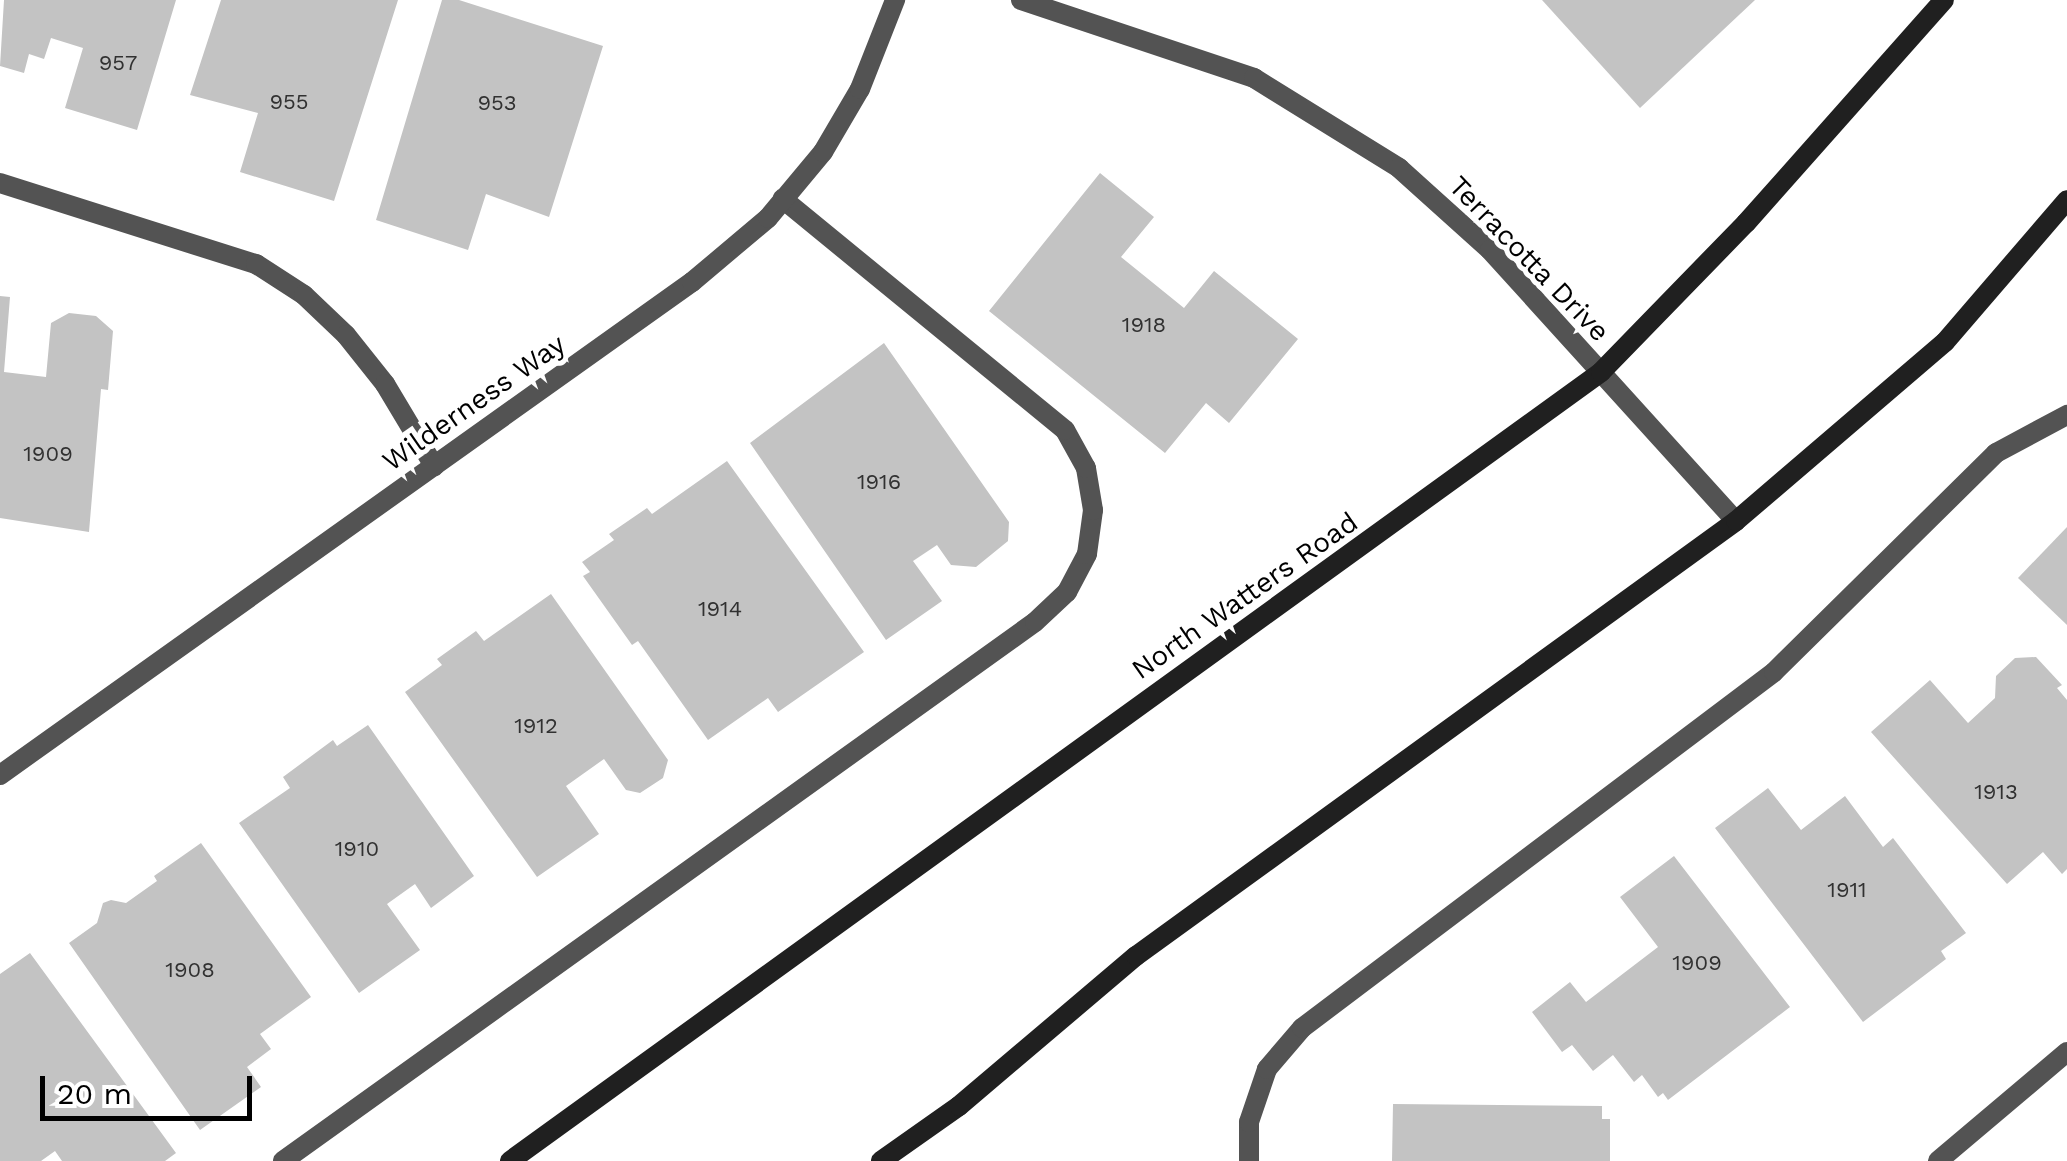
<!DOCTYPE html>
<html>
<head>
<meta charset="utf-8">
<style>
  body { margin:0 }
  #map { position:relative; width:2067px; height:1161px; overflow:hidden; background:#fff; font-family:"Work Sans",sans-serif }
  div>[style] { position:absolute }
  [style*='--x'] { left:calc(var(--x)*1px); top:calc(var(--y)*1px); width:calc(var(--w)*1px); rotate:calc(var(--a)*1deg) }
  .building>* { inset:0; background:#c3c3c3 }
  .lane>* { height:20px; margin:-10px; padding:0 10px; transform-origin:10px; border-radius:10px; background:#535353 }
  .street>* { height:20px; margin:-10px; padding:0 10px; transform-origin:10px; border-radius:10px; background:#535353 }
  .secondary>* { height:20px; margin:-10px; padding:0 10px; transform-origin:10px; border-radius:10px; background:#202020 }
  span { translate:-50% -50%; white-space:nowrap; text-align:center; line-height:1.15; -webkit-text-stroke:10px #fff; paint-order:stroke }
  .number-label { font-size:22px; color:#313131 }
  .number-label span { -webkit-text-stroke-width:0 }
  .street-label { font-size:28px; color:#000 }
  .scale { position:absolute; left:40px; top:1076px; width:212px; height:45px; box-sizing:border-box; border:5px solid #000; border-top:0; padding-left:12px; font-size:30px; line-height:35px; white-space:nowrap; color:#000; -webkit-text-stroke:8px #fff; paint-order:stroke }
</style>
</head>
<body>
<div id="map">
  <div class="building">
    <div style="clip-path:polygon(4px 0,176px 0,137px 130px,65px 108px,83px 48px,51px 38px,44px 59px,29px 54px,24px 73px,0 66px)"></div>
    <div style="clip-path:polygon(221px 0,398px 0,334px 201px,240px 172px,258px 113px,190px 95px)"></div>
    <div style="clip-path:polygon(442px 0,459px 0,603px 46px,549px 217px,486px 194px,468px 250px,376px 220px)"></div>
    <div style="clip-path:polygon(1542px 0,1755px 0,1640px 108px)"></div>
    <div style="clip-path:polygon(1100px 173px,1154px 217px,1121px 257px,1184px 308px,1214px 271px,1298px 339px,1229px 423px,1206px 403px,1165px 453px,989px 311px)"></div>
    <div style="clip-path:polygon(0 296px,10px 297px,4px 372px,46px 377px,51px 323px,69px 313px,96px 316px,113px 331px,108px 390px,101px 389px,89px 532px,0 518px)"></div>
    <div style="clip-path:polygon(884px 343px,1009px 522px,1008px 541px,976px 567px,951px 565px,937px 545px,913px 561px,942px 601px,886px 640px,750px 443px)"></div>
    <div style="clip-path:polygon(727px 461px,864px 652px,778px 712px,768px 698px,708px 740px,638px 641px,632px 645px,583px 576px,590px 572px,582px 562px,614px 540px,609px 534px,647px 508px,652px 514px)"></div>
    <div style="clip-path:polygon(2067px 527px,2067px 625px,2018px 578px)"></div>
    <div style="clip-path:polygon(551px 594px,668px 760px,663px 778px,640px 793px,626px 790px,604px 759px,566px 786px,599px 834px,537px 877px,405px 692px,442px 665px,437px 659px,476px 631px,484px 641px)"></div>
    <div style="clip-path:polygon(2036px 657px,2062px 685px,2057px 688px,2067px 700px,2067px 869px,2062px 874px,2043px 852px,2007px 884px,1871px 732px,1930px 680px,1968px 723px,1995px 698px,1996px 676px,2015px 658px)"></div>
    <div style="clip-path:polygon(368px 725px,474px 876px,431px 908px,415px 884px,387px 904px,420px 950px,359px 993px,239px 823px,290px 788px,283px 777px,333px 740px,337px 746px)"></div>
    <div style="clip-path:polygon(1768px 788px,1801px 830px,1845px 796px,1883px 847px,1893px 838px,1966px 933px,1941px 951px,1946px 959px,1863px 1022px,1715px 828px)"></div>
    <div style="clip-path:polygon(201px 843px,311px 997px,260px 1034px,271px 1049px,247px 1067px,261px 1087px,200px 1130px,69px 943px,97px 923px,103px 903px,111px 900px,126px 903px,157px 881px,154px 876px)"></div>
    <div style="clip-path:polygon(1674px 856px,1790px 1007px,1668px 1100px,1663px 1093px,1658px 1097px,1642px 1075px,1634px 1082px,1613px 1055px,1593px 1071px,1572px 1045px,1562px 1052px,1532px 1012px,1570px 982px,1586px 1002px,1658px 947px,1620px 897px)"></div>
    <div style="clip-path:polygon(30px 953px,176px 1153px,165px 1161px,62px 1161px,55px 1151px,41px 1161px,0 1161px,0 974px)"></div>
    <div style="clip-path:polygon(1393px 1104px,1602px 1106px,1602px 1119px,1610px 1119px,1610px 1161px,1392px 1161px)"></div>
  </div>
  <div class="lane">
    <div style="--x:0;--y:183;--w:269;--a:17.6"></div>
    <div style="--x:256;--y:264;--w:57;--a:32.9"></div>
    <div style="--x:304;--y:295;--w:58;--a:43.6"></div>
    <div style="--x:346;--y:335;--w:63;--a:51.5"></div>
    <div style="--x:385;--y:384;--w:96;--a:59.1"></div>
    <div style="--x:283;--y:1161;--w:925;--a:-35.63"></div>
    <div style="--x:1035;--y:622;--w:44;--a:-43.2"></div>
    <div style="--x:1067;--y:592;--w:43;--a:-62.2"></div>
    <div style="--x:1087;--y:554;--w:44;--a:-82.2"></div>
    <div style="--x:1093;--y:510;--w:43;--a:-99.5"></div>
    <div style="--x:1086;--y:468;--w:43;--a:-118.9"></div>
    <div style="--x:1065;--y:430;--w:365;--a:-140.7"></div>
    <div style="--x:1249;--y:1161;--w:39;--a:-90"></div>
    <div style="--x:1249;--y:1122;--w:56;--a:-71.2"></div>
    <div style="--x:1267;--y:1069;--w:54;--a:-49.5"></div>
    <div style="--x:1302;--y:1028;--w:591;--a:-37.02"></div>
    <div style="--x:1774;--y:672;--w:312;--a:-44.6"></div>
    <div style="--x:1996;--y:453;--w:81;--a:-28.2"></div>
  </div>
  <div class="street">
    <div style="--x:1021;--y:0;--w:246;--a:18.5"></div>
    <div style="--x:1254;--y:78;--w:171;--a:31.8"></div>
    <div style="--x:1399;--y:168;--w:122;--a:42"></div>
    <div style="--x:1490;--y:250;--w:366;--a:47.8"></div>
    <div style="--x:0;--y:775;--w:850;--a:-35.47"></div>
    <div style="--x:692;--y:282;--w:99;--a:-40.1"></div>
    <div style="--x:768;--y:218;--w:86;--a:-50.2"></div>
    <div style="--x:823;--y:152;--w:73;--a:-59.6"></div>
    <div style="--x:860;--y:89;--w:96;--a:-68.5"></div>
    <div style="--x:1938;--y:1161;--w:169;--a:-40.2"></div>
  </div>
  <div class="secondary">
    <div style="--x:510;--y:1161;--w:1346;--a:-35.87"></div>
    <div style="--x:1601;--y:372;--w:208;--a:-45.8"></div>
    <div style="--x:1746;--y:223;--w:298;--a:-48.4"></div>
    <div style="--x:881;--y:1161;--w:95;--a:-35.2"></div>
    <div style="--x:959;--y:1106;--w:232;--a:-40.3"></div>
    <div style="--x:1136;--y:956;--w:741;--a:-35.94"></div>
    <div style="--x:1736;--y:521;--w:275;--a:-40.6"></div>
    <div style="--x:1945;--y:342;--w:187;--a:-49.3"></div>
  </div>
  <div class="number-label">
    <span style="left:118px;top:63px">957</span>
    <span style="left:289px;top:102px">955</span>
    <span style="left:497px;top:103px">953</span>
    <span style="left:1144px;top:325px">1918</span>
    <span style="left:48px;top:454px">1909</span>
    <span style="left:879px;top:482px">1916</span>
    <span style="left:720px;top:609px">1914</span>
    <span style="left:536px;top:726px">1912</span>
    <span style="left:1996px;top:792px">1913</span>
    <span style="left:357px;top:849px">1910</span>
    <span style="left:1847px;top:890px">1911</span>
    <span style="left:1697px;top:963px">1909</span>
    <span style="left:190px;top:970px">1908</span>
  </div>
  <div class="street-label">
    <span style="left:1529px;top:259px;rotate:46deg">Terracotta Drive</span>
    <span style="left:474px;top:403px;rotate:-35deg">Wilderness Way</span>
    <span style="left:1245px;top:596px;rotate:-35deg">North Watters Road</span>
  </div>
  <div class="scale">20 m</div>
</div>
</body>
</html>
